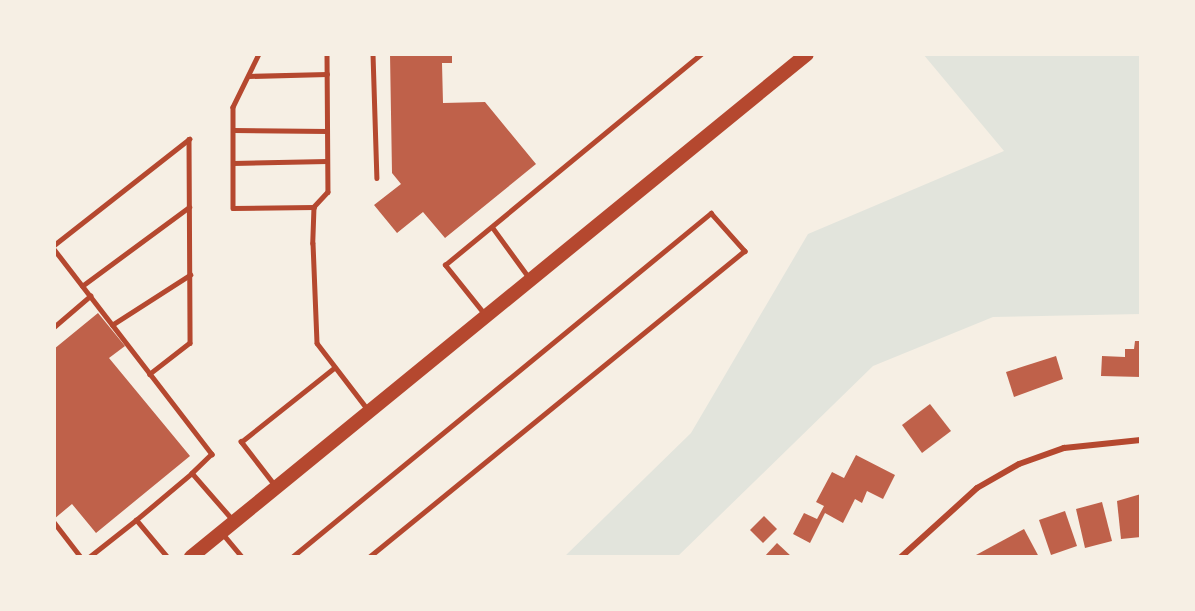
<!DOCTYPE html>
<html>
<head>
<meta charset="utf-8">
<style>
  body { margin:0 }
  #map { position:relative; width:1195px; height:611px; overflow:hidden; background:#f6efe4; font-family:"Open Sans",sans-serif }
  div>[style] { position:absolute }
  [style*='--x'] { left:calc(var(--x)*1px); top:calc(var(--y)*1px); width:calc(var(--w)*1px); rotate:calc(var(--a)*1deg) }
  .green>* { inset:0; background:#e2e4dc }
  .building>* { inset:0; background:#bf614a }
  .service>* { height:4.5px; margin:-2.25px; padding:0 2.25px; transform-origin:2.25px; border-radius:2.25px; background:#b5482f }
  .minor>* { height:6px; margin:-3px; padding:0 3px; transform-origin:3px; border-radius:3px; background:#b5482f }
  .primary>* { height:14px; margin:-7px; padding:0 7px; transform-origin:7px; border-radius:7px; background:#b5482f }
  span { translate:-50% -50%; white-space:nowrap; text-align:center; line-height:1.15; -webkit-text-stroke:4.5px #f6efe4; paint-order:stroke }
  .frame { position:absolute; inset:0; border:56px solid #f6efe4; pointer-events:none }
</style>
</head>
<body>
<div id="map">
  <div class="green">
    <div style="clip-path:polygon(923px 54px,1141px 54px,1141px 314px,993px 317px,873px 366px,677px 557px,564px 557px,691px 433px,808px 234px,1004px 151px)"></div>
  </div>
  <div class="building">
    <div style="clip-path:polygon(390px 54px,452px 54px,452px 63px,442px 63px,443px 103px,485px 102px,536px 164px,445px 238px,423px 212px,397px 233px,374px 205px,401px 184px,392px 173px)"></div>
    <div style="clip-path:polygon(98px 313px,125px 346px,109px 358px,190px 456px,96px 533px,72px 504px,54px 519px,54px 349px)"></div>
    <div style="clip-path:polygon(1135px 341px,1141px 341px,1141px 377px,1101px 376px,1102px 356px,1125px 357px,1125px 349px,1134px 349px)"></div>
    <div style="clip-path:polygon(1056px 356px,1063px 379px,1014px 397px,1006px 372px)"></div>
    <div style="clip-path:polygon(930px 404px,951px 431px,922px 453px,902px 425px)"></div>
    <div style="clip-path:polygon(856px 455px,895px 475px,883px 499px,867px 491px,862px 503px,855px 499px,843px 523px,825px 513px,810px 543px,793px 534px,804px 513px,817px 519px,824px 506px,816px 502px,832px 472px,844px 478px)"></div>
    <div style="clip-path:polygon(1141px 494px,1141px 537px,1121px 539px,1117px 501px)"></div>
    <div style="clip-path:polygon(1102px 502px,1112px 541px,1085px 548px,1076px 509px)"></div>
    <div style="clip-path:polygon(1065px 511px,1077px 546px,1051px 555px,1039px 520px)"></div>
    <div style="clip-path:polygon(764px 516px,777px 529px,763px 543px,750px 530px)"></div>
    <div style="clip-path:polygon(1024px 529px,1039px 557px,977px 557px,976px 555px)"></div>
    <div style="clip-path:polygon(777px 543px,792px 557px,764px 557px)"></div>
  </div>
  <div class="service">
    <div style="--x:259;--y:54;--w:59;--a:116.1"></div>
    <div style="--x:233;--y:107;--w:101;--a:90"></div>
    <div style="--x:233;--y:208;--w:81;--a:-0.7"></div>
    <div style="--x:327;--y:54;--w:138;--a:89.6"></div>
    <div style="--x:328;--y:192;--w:21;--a:133"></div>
    <div style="--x:314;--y:207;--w:36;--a:92"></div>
    <div style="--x:313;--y:243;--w:100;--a:87.7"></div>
    <div style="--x:317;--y:343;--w:86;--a:52.6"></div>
    <div style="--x:373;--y:54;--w:124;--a:88.2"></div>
    <div style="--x:249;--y:76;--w:78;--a:-1.5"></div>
    <div style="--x:233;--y:130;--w:94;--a:0.6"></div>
    <div style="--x:233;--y:163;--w:94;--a:-1.2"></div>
    <div style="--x:493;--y:228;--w:63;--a:54"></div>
    <div style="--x:54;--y:245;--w:172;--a:-38.1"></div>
    <div style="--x:189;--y:139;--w:204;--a:89.7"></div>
    <div style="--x:190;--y:343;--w:51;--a:142.2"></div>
    <div style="--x:54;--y:249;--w:259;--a:52.4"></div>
    <div style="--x:212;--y:454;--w:28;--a:136"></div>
    <div style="--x:82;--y:286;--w:133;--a:-36.4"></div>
    <div style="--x:485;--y:315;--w:64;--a:-128.7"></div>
    <div style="--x:445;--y:265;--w:332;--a:-39.5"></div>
    <div style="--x:112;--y:325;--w:93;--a:-32.7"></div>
    <div style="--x:54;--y:327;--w:48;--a:-40.7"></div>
    <div style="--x:275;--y:486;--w:56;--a:-127.7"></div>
    <div style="--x:241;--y:442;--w:119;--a:-38.5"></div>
    <div style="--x:54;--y:522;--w:44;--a:52.4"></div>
    <div style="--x:223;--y:534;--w:30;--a:50"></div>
    <div style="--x:89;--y:557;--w:60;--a:-38.2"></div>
    <div style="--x:167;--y:557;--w:48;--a:-130"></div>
    <div style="--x:136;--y:520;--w:73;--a:-40"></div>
    <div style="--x:192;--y:473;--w:62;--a:48.9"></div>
    <div style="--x:292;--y:557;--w:542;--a:-39.39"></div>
    <div style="--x:711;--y:213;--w:51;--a:48.2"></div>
    <div style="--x:745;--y:251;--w:484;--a:140.8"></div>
  </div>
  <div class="minor">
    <div style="--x:901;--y:557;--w:103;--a:-42.2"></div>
    <div style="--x:977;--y:488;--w:48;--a:-29.7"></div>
    <div style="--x:1019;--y:464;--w:48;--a:-19.6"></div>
    <div style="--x:1064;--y:448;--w:77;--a:-5.9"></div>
  </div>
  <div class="primary">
    <div style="--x:191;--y:557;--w:795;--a:-39.23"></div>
  </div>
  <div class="frame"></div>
</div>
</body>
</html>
